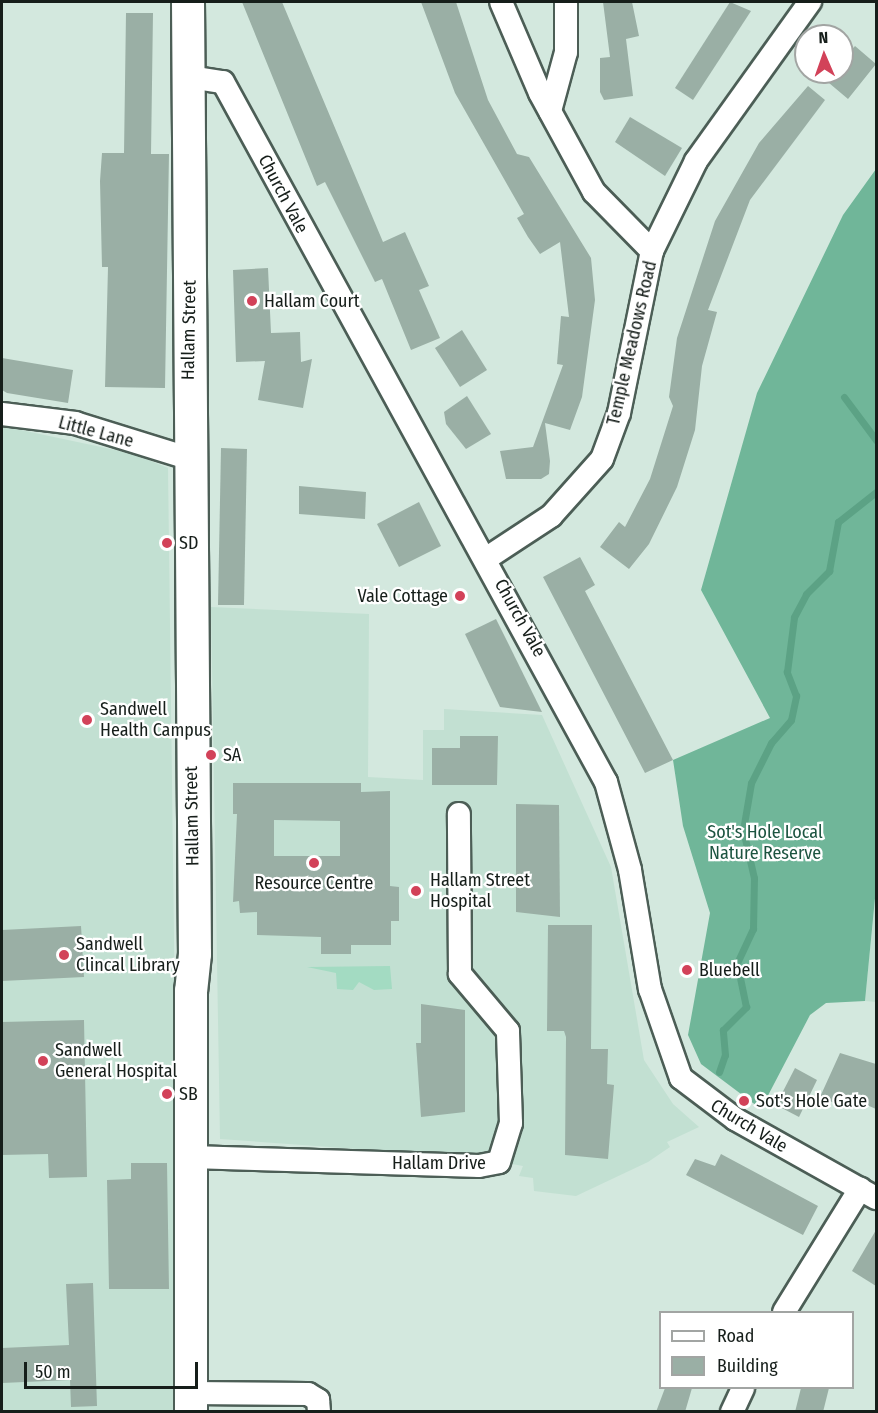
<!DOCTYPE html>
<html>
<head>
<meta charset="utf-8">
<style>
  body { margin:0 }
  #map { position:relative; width:878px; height:1413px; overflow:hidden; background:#d3e8de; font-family:"Fira Sans Condensed",sans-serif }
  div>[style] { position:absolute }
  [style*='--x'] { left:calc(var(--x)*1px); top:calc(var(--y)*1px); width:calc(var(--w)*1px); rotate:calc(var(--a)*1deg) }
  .built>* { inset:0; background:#c2e0d2 }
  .green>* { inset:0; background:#a3dbc2 }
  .forest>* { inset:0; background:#70b699 }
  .stream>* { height:7px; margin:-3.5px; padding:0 3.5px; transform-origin:3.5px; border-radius:3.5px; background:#5ca285 }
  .building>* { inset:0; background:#9aafa5 }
  .roads { filter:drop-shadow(2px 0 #4c5e56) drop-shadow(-2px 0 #4c5e56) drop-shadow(0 2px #4c5e56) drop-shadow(0 -2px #4c5e56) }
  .street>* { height:22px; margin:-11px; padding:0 11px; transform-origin:11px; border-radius:11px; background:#fff }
  .secondary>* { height:32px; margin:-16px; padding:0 16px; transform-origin:16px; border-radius:16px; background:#fff }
  .dots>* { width:16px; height:16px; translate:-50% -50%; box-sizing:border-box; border:3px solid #fff; border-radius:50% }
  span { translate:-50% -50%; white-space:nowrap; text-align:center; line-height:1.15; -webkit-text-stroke:4.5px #fff; paint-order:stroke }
  .street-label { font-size:18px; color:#161e1a }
  .poi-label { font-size:18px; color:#161e1a }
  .left { translate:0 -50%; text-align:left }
  .right { translate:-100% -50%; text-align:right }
  .park-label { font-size:18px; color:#1c5440 }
  .frame { position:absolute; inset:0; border:3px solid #161e1a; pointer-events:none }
  .legend { position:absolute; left:659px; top:1311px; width:195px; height:78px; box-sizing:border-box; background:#fff; border:2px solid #a2a5a3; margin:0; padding:8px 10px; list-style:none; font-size:18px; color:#161e1a }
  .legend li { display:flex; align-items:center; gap:12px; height:30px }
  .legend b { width:30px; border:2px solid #a2a5a3 }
  .north { position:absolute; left:794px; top:24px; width:60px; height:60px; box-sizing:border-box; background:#fff; border:2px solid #a2a5a3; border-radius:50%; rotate:358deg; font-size:16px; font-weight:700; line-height:24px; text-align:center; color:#161e1a }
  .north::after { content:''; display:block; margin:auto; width:21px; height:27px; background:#d24259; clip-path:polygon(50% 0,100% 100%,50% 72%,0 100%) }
  .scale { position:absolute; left:24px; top:1362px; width:174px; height:27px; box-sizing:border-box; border:3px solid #161e1a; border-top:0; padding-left:8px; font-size:18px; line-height:21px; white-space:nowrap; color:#161e1a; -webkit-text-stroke:4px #fff; paint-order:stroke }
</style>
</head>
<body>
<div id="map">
  <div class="built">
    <div style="clip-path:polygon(2px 426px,134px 454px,168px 468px,180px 1411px,2px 1411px)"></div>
    <div style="clip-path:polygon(211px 607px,369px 614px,368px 777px,423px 780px,423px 730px,444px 730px,444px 709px,542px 715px,611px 867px,644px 1060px,673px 1104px,699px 1127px,667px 1142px,670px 1147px,648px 1162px,576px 1196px,534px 1191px,533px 1178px,519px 1176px,523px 1166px,481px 1158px,220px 1139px)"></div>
    <div style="clip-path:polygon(876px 888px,876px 1002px,865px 1001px)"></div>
  </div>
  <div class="green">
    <div style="clip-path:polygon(390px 966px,392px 989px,374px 990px,359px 982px,353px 990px,337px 989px,336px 973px,307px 967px)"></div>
  </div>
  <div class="forest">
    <div style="clip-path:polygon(876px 169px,876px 888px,865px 1001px,826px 1003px,810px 1015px,761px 1109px,701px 1064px,688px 1035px,710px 913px,683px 826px,673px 760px,770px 718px,701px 590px,757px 393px,843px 215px)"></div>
  </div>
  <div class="stream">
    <div style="--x:844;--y:397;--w:54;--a:53.3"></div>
    <div style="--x:719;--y:1072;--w:18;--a:-71"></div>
    <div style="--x:725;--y:1055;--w:25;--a:-95"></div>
    <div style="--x:723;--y:1030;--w:33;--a:-45"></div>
    <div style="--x:746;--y:1007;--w:45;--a:-101.6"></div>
    <div style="--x:737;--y:963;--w:38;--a:-65"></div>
    <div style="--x:753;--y:929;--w:51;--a:-88.9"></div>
    <div style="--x:754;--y:878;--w:49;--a:-102.9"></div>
    <div style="--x:743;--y:830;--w:48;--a:-80.3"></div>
    <div style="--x:751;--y:783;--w:45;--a:-63.4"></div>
    <div style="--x:771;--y:743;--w:30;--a:-49"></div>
    <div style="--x:791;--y:720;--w:25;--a:-78"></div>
    <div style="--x:796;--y:696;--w:26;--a:-111"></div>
    <div style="--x:787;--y:672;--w:55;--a:-82.7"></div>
    <div style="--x:794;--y:617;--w:26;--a:-62"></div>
    <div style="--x:806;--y:594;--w:33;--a:-45"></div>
    <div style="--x:829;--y:571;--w:50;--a:-79.6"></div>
    <div style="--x:838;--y:522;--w:48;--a:-38.3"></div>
  </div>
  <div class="building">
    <div style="clip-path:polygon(242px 2px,282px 2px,383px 242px,405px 232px,429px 286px,419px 290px,440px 338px,411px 350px,382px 279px,375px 282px,325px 182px,317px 186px)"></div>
    <div style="clip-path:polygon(421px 2px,456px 2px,488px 100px,517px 154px,529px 157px,591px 258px,595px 300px,582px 397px,570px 430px,545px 423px,550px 461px,549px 474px,541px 479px,506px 479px,500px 451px,533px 447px,563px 365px,557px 364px,561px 316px,569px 317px,560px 242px,540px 254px,528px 237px,517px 218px,524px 214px,455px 93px)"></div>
    <div style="clip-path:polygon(603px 2px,632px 2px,639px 36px,626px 39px,633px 96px,604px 100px,600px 92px,600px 58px,610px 57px)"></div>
    <div style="clip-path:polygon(730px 2px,751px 11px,693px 100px,675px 88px)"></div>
    <div style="clip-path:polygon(126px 13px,153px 13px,151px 154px,169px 154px,165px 388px,105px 387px,108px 267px,102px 267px,100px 181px,102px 153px,124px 153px)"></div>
    <div style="clip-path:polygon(855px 46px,876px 64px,848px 99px,816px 72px,842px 72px,842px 61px)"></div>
    <div style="clip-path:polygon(808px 86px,825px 100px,750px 200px,708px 310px,717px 312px,702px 366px,695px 430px,677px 487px,649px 544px,629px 569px,600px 547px,619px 522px,625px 527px,650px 479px,673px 406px,669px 397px,677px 338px,715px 221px,759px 143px)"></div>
    <div style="clip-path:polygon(630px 117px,682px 148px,665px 176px,615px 142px)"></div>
    <div style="clip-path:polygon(268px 268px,271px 333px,300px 332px,301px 362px,312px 359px,303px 408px,258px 400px,265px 361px,236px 362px,233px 270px)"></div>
    <div style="clip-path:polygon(462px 330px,487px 370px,460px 387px,435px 348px)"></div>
    <div style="clip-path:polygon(2px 358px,73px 370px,68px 403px,7px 393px,2px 390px)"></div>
    <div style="clip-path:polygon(467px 396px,491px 434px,466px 449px,446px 424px,444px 412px)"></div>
    <div style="clip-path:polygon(221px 448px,247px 449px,244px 605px,218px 605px)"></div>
    <div style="clip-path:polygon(299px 486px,366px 492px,365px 519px,299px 514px)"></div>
    <div style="clip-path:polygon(419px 502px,441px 546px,399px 567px,377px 524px)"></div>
    <div style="clip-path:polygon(580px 557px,595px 585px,585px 591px,673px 760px,645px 773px,543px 577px)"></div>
    <div style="clip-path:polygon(496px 619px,508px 643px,542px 712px,500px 707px,465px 634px)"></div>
    <div style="clip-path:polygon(460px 736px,498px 736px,497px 785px,432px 785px,432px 748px,460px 748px)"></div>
    <div style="clip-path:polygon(evenodd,233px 783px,361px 783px,361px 792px,390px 791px,390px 886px,399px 887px,399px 921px,391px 921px,391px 945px,351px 945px,351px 954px,321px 954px,321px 937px,257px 935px,257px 912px,240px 913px,239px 901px,233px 902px,237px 814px,233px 814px,233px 783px,274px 820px,340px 821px,340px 856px,274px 856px,274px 820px)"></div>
    <div style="clip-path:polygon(516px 804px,559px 805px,560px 917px,516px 912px)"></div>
    <div style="clip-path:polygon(548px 925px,592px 925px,591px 1049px,608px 1049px,607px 1084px,614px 1085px,608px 1159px,565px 1155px,566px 1037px,564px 1031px,547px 1031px)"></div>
    <div style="clip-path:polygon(81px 926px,84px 977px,2px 981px,2px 930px)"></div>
    <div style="clip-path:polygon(421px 1004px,465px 1010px,465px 1112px,421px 1117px,416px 1043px,421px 1043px)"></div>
    <div style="clip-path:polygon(84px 1020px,87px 1177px,49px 1178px,48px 1154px,2px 1155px,2px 1022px)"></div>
    <div style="clip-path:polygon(840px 1053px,876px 1064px,876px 1109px,853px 1099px,849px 1109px,820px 1097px)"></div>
    <div style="clip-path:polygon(795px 1068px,817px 1080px,799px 1117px,776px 1105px)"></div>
    <div style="clip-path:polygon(721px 1154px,818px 1206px,803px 1235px,686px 1175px,695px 1159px,715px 1166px)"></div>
    <div style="clip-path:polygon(131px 1163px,167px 1163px,169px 1289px,109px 1289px,107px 1180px,131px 1179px)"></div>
    <div style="clip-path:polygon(876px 1230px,876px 1286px,852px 1271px)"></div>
    <div style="clip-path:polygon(93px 1283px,97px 1406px,71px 1407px,70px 1380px,2px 1383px,2px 1348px,69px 1345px,66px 1284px)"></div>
    <div style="clip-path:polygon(665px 1388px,692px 1388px,685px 1412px,656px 1412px)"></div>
    <div style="clip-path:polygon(801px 1388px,829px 1388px,823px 1412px,795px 1412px)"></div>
  </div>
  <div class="roads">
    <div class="street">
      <div style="--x:501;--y:2;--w:99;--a:66.8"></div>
      <div style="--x:540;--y:93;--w:113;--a:61.4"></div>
      <div style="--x:594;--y:192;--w:83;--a:45.5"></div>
      <div style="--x:652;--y:251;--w:100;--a:-63.9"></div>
      <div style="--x:696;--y:161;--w:196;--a:-54.4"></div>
      <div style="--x:190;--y:77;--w:33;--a:9"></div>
      <div style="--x:223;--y:82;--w:798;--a:61.32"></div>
      <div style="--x:606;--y:782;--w:91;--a:74.7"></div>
      <div style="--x:630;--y:870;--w:121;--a:80.5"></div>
      <div style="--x:650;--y:989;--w:94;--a:70.8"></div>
      <div style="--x:681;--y:1078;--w:68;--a:37.2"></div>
      <div style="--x:735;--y:1119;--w:162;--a:29.3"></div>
      <div style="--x:550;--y:111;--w:61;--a:-74.8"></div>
      <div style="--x:566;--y:52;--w:50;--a:-90"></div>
      <div style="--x:2;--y:414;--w:74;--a:7"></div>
      <div style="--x:75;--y:423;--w:118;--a:17.2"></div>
      <div style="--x:487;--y:558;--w:77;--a:-33.3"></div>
      <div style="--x:551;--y:516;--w:76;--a:-48.2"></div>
      <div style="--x:602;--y:459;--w:49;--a:-69.7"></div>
      <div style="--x:619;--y:413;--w:165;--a:-78.5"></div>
      <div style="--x:191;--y:1157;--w:288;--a:1.8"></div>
      <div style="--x:479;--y:1166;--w:20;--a:-11"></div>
      <div style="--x:499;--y:1162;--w:41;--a:-72.9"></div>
      <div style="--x:511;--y:1123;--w:92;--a:-91.9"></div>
      <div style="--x:508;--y:1031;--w:75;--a:-130.1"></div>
      <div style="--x:460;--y:974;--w:160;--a:-90.4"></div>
      <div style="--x:784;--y:1312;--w:145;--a:-58.3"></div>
      <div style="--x:191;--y:1393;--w:117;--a:0.5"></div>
      <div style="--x:308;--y:1394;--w:12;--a:31"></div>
      <div style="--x:318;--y:1400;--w:12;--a:85"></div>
      <div style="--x:732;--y:1412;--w:26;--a:-65"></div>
    </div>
    <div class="secondary">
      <div style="--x:188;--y:2;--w:952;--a:89.58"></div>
      <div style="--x:195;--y:954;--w:37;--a:96"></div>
      <div style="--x:191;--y:991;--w:421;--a:90"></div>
    </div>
  </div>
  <div class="dots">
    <div style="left:252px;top:301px;background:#d24259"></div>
    <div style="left:167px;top:543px;background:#d24259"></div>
    <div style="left:460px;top:596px;background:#d24259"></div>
    <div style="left:87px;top:720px;background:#d24259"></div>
    <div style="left:211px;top:755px;background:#d24259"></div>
    <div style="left:314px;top:863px;background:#d24259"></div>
    <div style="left:416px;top:891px;background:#d24259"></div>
    <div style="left:64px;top:955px;background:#d24259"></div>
    <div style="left:687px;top:970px;background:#d24259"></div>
    <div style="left:43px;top:1061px;background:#d24259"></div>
    <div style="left:167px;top:1094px;background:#d24259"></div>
    <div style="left:744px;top:1101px;background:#d24259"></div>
  </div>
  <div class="street-label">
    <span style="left:283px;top:194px;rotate:62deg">Church Vale</span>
    <span style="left:189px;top:330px;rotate:-89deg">Hallam Street</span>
    <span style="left:632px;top:343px;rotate:-77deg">Temple Meadows Road</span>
    <span style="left:96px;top:432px;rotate:15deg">Little Lane</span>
    <span style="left:520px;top:618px;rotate:61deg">Church Vale</span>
    <span style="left:192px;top:816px;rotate:-91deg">Hallam Street</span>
    <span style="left:749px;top:1126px;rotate:31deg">Church Vale</span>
    <span style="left:439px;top:1163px">Hallam Drive</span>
  </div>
  <div class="poi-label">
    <span class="left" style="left:264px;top:301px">Hallam Court</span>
    <span class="left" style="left:179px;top:543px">SD</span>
    <span class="right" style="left:448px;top:596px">Vale Cottage</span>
    <span class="left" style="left:100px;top:720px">Sandwell<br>Health Campus</span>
    <span class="left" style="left:223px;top:755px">SA</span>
    <span class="left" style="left:430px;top:891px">Hallam Street<br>Hospital</span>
    <span style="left:314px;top:883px">Resource Centre</span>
    <span class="left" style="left:76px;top:955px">Sandwell<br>Clincal Library</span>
    <span class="left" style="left:699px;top:970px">Bluebell</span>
    <span class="left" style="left:55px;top:1061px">Sandwell<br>General Hospital</span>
    <span class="left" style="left:179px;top:1094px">SB</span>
    <span class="left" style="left:756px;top:1101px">Sot's Hole Gate</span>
  </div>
  <div class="park-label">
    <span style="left:765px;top:843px">Sot's Hole Local<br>Nature Reserve</span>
  </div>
  <div class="frame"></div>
  <ul class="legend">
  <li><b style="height:8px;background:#fff"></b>Road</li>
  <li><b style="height:16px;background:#9aafa5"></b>Building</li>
  </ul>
  <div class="north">N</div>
  <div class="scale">50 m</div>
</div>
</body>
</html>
